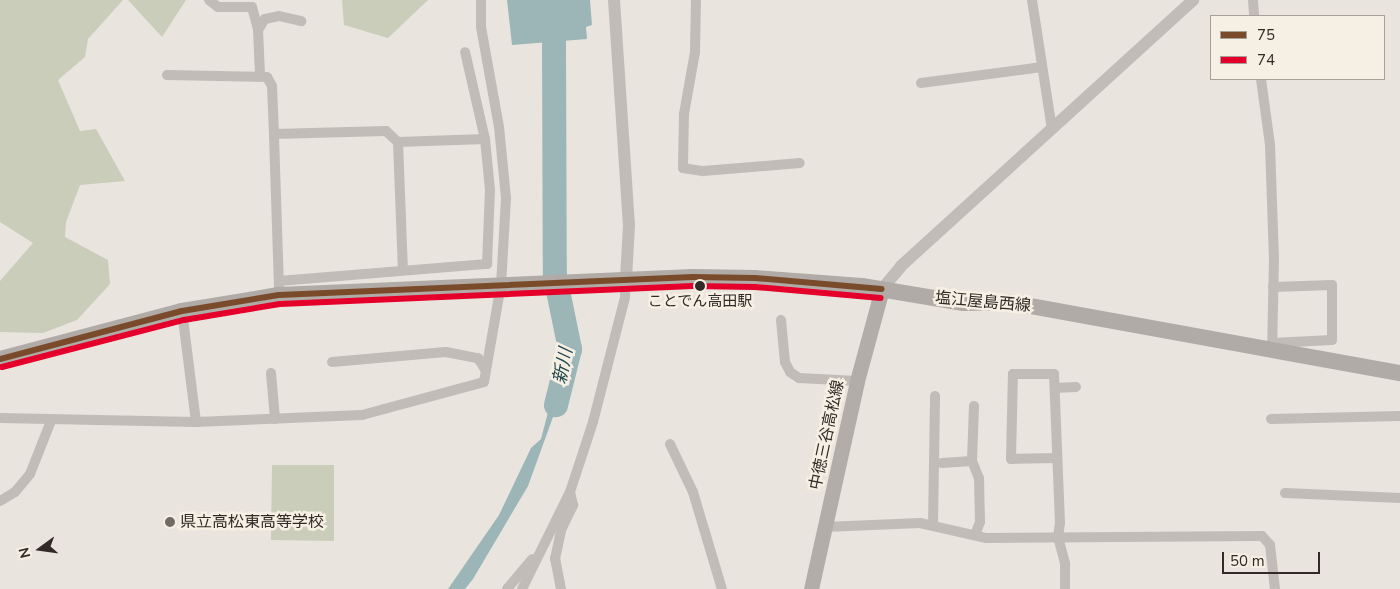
<!DOCTYPE html>
<html>
<head>
<meta charset="utf-8">
<style>
  body { margin:0 }
  #map { position:relative; width:1400px; height:589px; overflow:hidden; background:#e9e4de; font-family:"Nunito Sans","Noto Sans JP",sans-serif }
  div>[style] { position:absolute }
  [style*='--x'] { left:calc(var(--x)*1px); top:calc(var(--y)*1px); width:calc(var(--w)*1px); rotate:calc(var(--a)*1deg) }
  .green>* { inset:0; background:#c9cdb9 }
  .water>* { inset:0; background:#9cb6b8 }
  .river>* { height:24px; margin:-12px; padding:0 12px; transform-origin:12px; border-radius:12px; background:#9cb6b8 }
  .minor>* { height:10px; margin:-5px; padding:0 5px; transform-origin:5px; border-radius:5px; background:#c1bcb7 }
  .tertiary>* { height:12px; margin:-6px; padding:0 6px; transform-origin:6px; border-radius:6px; background:#c1bcb7 }
  .secondary>* { height:15px; margin:-7.5px; padding:0 7.5px; transform-origin:7.5px; border-radius:7.5px; background:#b2ada8 }
  .primary>* { height:16px; margin:-8px; padding:0 8px; transform-origin:8px; border-radius:8px; background:#b0aba6 }
  .bus-1>* { height:6px; margin:-3px; padding:0 3px; transform-origin:3px; border-radius:3px; background:#7a4b2a }
  .bus-2>* { height:6px; margin:-3px; padding:0 3px; transform-origin:3px; border-radius:3px; background:#e4002b }
  .dots>* { width:14px; height:14px; translate:-50% -50%; box-sizing:border-box; border:2px solid #f6efe4; border-radius:50% }
  span { translate:-50% -50%; white-space:nowrap; text-align:center; line-height:1.15; -webkit-text-stroke:5px #f6efe4; paint-order:stroke }
  .bus-label { font-size:15px; color:#312a26 }
  .street-label { font-size:16px; color:#312a26 }
  .poi-label { font-size:16px; color:#312a26 }
  .left { translate:0 -50%; text-align:left }
  .water-label { font-size:18px; color:#21484e; font-style:italic }
  .legend { position:absolute; left:1210px; top:15px; width:175px; height:65px; box-sizing:border-box; background:#f6efe4; border:1px solid #a7a098; margin:0; padding:6px 9px; list-style:none; font-size:15px; color:#312a26 }
  .legend li { display:flex; align-items:center; gap:10px; height:25px }
  .legend b { width:25px; border:1px solid #a7a098 }
  .north { position:absolute; left:15px; top:524px; width:50px; height:50px; -webkit-text-stroke:4px #f6efe4; paint-order:stroke; rotate:256deg; font-size:14px; font-weight:700; line-height:20px; text-align:center; color:#312a26 }
  .north::after { content:''; display:block; margin:auto; width:18px; height:22px; background:#312a26; clip-path:polygon(50% 0,100% 100%,50% 72%,0 100%) }
  .scale { position:absolute; left:1222px; top:552px; width:98px; height:22px; box-sizing:border-box; border:2px solid #312a26; border-top:0; padding-left:6px; font-size:15px; line-height:18px; white-space:nowrap; color:#312a26; -webkit-text-stroke:4px #f6efe4; paint-order:stroke }
</style>
</head>
<body>
<div id="map">
  <div class="green">
    <div style="clip-path:polygon(0 0,123px 0,88px 39px,85px 57px,58px 80px,80px 131px,96px 129px,125px 181px,80px 185px,66px 222px,65px 237px,108px 260px,110px 284px,77px 320px,43px 333px,0 332px,0 281px,33px 243px,0 222px)"></div>
    <div style="clip-path:polygon(128px 0,186px 0,162px 37px)"></div>
    <div style="clip-path:polygon(342px 0,428px 0,388px 38px,344px 25px)"></div>
    <div style="clip-path:polygon(272px 465px,334px 465px,334px 541px,271px 540px)"></div>
  </div>
  <div class="water">
    <div style="clip-path:polygon(507px 0,590px 0,592px 25px,586px 27px,587px 39px,512px 45px)"></div>
    <div style="clip-path:polygon(559px 370px,565px 378px,561px 395px,528px 486px,473px 579px,465px 589px,448px 589px,499px 515px,531px 448px,541px 439px)"></div>
  </div>
  <div class="river">
    <div style="--x:548;--y:0;--w:42;--a:81.9"></div>
    <div style="--x:554;--y:42;--w:234;--a:89.8"></div>
    <div style="--x:555;--y:276;--w:75;--a:78.4"></div>
    <div style="--x:570;--y:349;--w:58;--a:104"></div>
  </div>
  <div class="minor">
    <div style="--x:209;--y:0;--w:11;--a:38"></div>
    <div style="--x:218;--y:7;--w:34;--a:0"></div>
    <div style="--x:252;--y:7;--w:24;--a:75"></div>
    <div style="--x:696;--y:0;--w:52;--a:91.1"></div>
    <div style="--x:695;--y:52;--w:63;--a:100.1"></div>
    <div style="--x:684;--y:114;--w:54;--a:91.1"></div>
    <div style="--x:683;--y:168;--w:20;--a:9"></div>
    <div style="--x:703;--y:171;--w:97;--a:-4.7"></div>
    <div style="--x:1032;--y:0;--w:131;--a:81.2"></div>
    <div style="--x:1253;--y:0;--w:16;--a:86"></div>
    <div style="--x:167;--y:75;--w:100;--a:1.1"></div>
    <div style="--x:267;--y:77;--w:10;--a:61"></div>
    <div style="--x:272;--y:86;--w:48;--a:87.6"></div>
    <div style="--x:260;--y:75;--w:45;--a:-92.5"></div>
    <div style="--x:258;--y:30;--w:13;--a:-58"></div>
    <div style="--x:265;--y:19;--w:14;--a:-12"></div>
    <div style="--x:279;--y:16;--w:23;--a:13"></div>
    <div style="--x:1261;--y:79;--w:67;--a:82.2"></div>
    <div style="--x:1270;--y:145;--w:113;--a:88"></div>
    <div style="--x:1274;--y:258;--w:94;--a:91.2"></div>
    <div style="--x:921;--y:83;--w:122;--a:-7.5"></div>
    <div style="--x:398;--y:142;--w:128;--a:87.8"></div>
    <div style="--x:279;--y:281;--w:209;--a:-4.7"></div>
    <div style="--x:487;--y:264;--w:74;--a:-87.7"></div>
    <div style="--x:490;--y:190;--w:51;--a:-95.6"></div>
    <div style="--x:485;--y:139;--w:89;--a:-102.9"></div>
    <div style="--x:279;--y:287;--w:153;--a:-91.9"></div>
    <div style="--x:274;--y:134;--w:112;--a:-1.5"></div>
    <div style="--x:386;--y:131;--w:16;--a:43"></div>
    <div style="--x:398;--y:142;--w:87;--a:-2"></div>
    <div style="--x:182;--y:311;--w:112;--a:82.8"></div>
    <div style="--x:781;--y:320;--w:42;--a:84.6"></div>
    <div style="--x:785;--y:362;--w:11;--a:63"></div>
    <div style="--x:790;--y:372;--w:11;--a:34"></div>
    <div style="--x:799;--y:378;--w:58;--a:3"></div>
    <div style="--x:1272;--y:343;--w:60;--a:-2.9"></div>
    <div style="--x:1332;--y:340;--w:55;--a:-90"></div>
    <div style="--x:1332;--y:285;--w:59;--a:178.1"></div>
    <div style="--x:332;--y:362;--w:114;--a:-5"></div>
    <div style="--x:446;--y:352;--w:33;--a:11"></div>
    <div style="--x:478;--y:358;--w:15;--a:58"></div>
    <div style="--x:271;--y:373;--w:46;--a:85"></div>
    <div style="--x:1055;--y:388;--w:21;--a:-3"></div>
    <div style="--x:974;--y:406;--w:55;--a:92.1"></div>
    <div style="--x:972;--y:461;--w:18;--a:68"></div>
    <div style="--x:979;--y:478;--w:44;--a:88.7"></div>
    <div style="--x:980;--y:522;--w:14;--a:111"></div>
    <div style="--x:0;--y:418;--w:196;--a:1.2"></div>
    <div style="--x:196;--y:422;--w:166;--a:-2.4"></div>
    <div style="--x:362;--y:415;--w:126;--a:-15.1"></div>
    <div style="--x:484;--y:382;--w:98;--a:-80.1"></div>
    <div style="--x:501;--y:285;--w:87;--a:-86.7"></div>
    <div style="--x:506;--y:198;--w:71;--a:-95.6"></div>
    <div style="--x:499;--y:127;--w:102;--a:-100.2"></div>
    <div style="--x:481;--y:27;--w:27;--a:-90"></div>
    <div style="--x:1271;--y:419;--w:129;--a:-1.3"></div>
    <div style="--x:670;--y:444;--w:53;--a:64.4"></div>
    <div style="--x:693;--y:492;--w:101;--a:73.4"></div>
    <div style="--x:1057;--y:458;--w:46;--a:178.8"></div>
    <div style="--x:1011;--y:459;--w:85;--a:-88.7"></div>
    <div style="--x:1013;--y:374;--w:41;--a:0"></div>
    <div style="--x:1054;--y:374;--w:149;--a:87.7"></div>
    <div style="--x:1060;--y:523;--w:14;--a:98"></div>
    <div style="--x:1058;--y:537;--w:28;--a:75"></div>
    <div style="--x:1065;--y:564;--w:25;--a:90"></div>
    <div style="--x:942;--y:463;--w:30;--a:-4"></div>
    <div style="--x:1285;--y:493;--w:115;--a:2.5"></div>
    <div style="--x:0;--y:501;--w:17;--a:-31"></div>
    <div style="--x:15;--y:492;--w:23;--a:-50"></div>
    <div style="--x:30;--y:474;--w:57;--a:-68.4"></div>
    <div style="--x:933;--y:526;--w:130;--a:-89.1"></div>
    <div style="--x:825;--y:527;--w:95;--a:-2.4"></div>
    <div style="--x:920;--y:523;--w:68;--a:12.8"></div>
    <div style="--x:986;--y:538;--w:276;--a:-0.4"></div>
    <div style="--x:1262;--y:536;--w:12;--a:48"></div>
    <div style="--x:1270;--y:545;--w:44;--a:83.5"></div>
    <div style="--x:507;--y:589;--w:39;--a:-50"></div>
    <div style="--x:522;--y:589;--w:108;--a:-63.7"></div>
    <div style="--x:570;--y:492;--w:74;--a:-71.8"></div>
    <div style="--x:593;--y:422;--w:129;--a:-75.6"></div>
    <div style="--x:625;--y:297;--w:19;--a:-87"></div>
    <div style="--x:561;--y:589;--w:31;--a:-101"></div>
    <div style="--x:555;--y:559;--w:30;--a:-78"></div>
    <div style="--x:561;--y:530;--w:28;--a:-64"></div>
    <div style="--x:573;--y:505;--w:13;--a:-103"></div>
  </div>
  <div class="tertiary">
    <div style="--x:614;--y:0;--w:225;--a:86.2"></div>
    <div style="--x:629;--y:225;--w:53;--a:93.2"></div>
    <div style="--x:882;--y:289;--w:30;--a:-50"></div>
    <div style="--x:901;--y:266;--w:395;--a:-42.3"></div>
  </div>
  <div class="secondary">
    <div style="--x:811;--y:589;--w:213;--a:-77.5"></div>
    <div style="--x:857;--y:381;--w:95;--a:-74.8"></div>
  </div>
  <div class="primary">
    <div style="--x:0;--y:359;--w:188;--a:-14.8"></div>
    <div style="--x:182;--y:311;--w:98;--a:-9.4"></div>
    <div style="--x:279;--y:295;--w:414;--a:-2.5"></div>
    <div style="--x:693;--y:277;--w:62;--a:0.9"></div>
    <div style="--x:755;--y:278;--w:107;--a:4.3"></div>
    <div style="--x:862;--y:286;--w:103;--a:9.5"></div>
    <div style="--x:964;--y:303;--w:44;--a:-1.3"></div>
    <div style="--x:1008;--y:302;--w:398;--a:10.3"></div>
  </div>
  <div class="bus-1">
    <div style="--x:0;--y:359;--w:188;--a:-14.8"></div>
    <div style="--x:182;--y:311;--w:98;--a:-9.4"></div>
    <div style="--x:279;--y:295;--w:414;--a:-2.5"></div>
    <div style="--x:693;--y:277;--w:62;--a:0.9"></div>
    <div style="--x:755;--y:278;--w:127;--a:5"></div>
  </div>
  <div class="bus-2">
    <div style="--x:2;--y:367;--w:188;--a:-14.5"></div>
    <div style="--x:184;--y:320;--w:97;--a:-9.5"></div>
    <div style="--x:280;--y:304;--w:413;--a:-2.5"></div>
    <div style="--x:693;--y:286;--w:62;--a:0.9"></div>
    <div style="--x:755;--y:287;--w:126;--a:5"></div>
  </div>
  <div class="dots">
    <div style="left:700px;top:286px;background:#312a26"></div>
    <div style="left:170px;top:522px;background:#716b66"></div>
  </div>
  <div class="bus-label">
    <span style="left:700px;top:302px">ことでん高田駅</span>
  </div>
  <div class="street-label">
    <span style="left:983px;top:302px;rotate:5deg">塩江屋島西線</span>
    <span style="left:827px;top:435px;rotate:-78deg">中徳三谷高松線</span>
  </div>
  <div class="poi-label">
    <span class="left" style="left:180px;top:522px">県立高松東高等学校</span>
  </div>
  <div class="water-label">
    <span style="left:563px;top:366px;rotate:-79deg">新川</span>
  </div>
  <ul class="legend">
  <li><b style="height:6px;background:#7a4b2a"></b>75</li>
  <li><b style="height:6px;background:#e4002b"></b>74</li>
  </ul>
  <div class="north">N</div>
  <div class="scale">50 m</div>
</div>
</body>
</html>
